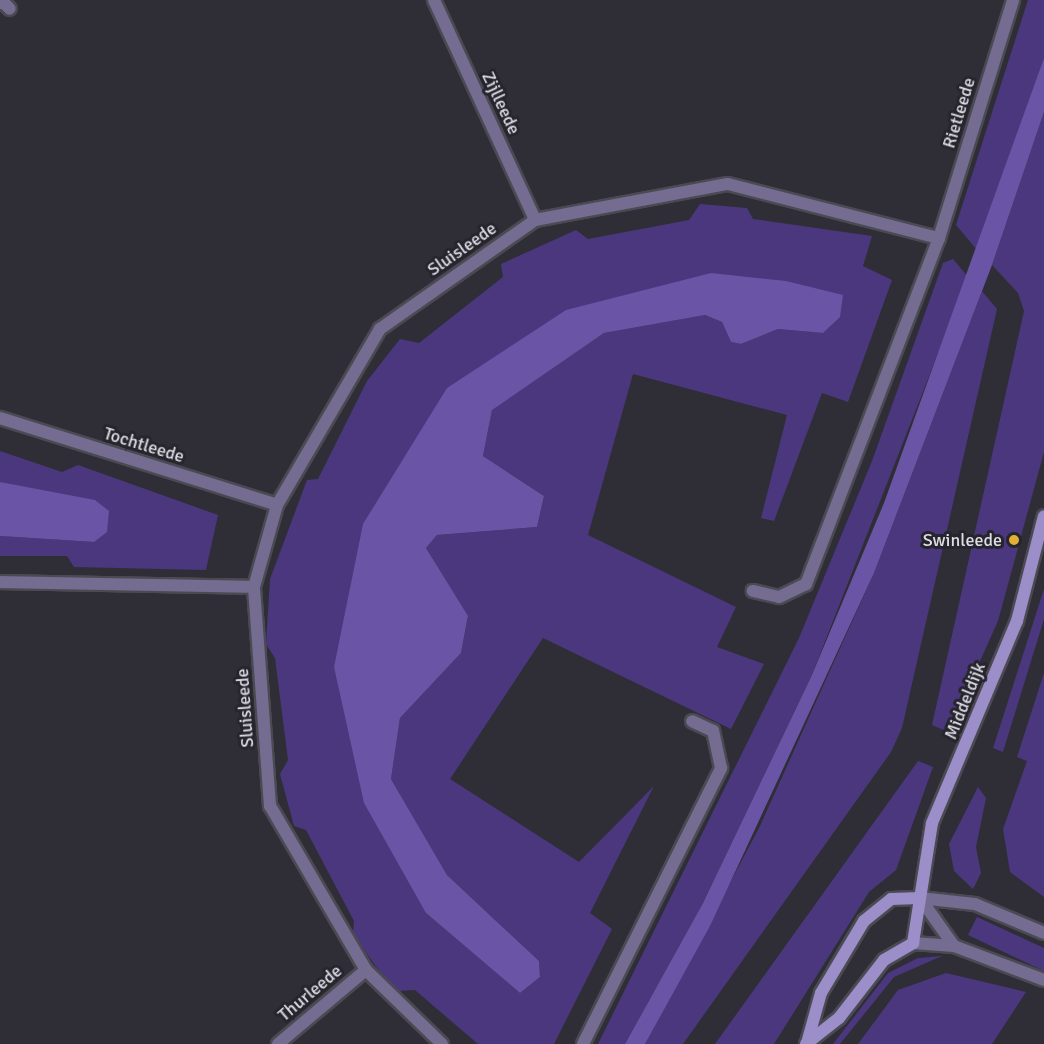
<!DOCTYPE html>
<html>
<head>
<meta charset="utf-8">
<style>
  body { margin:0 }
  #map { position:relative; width:1044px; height:1044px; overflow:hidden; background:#2f2e37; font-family:Signika,sans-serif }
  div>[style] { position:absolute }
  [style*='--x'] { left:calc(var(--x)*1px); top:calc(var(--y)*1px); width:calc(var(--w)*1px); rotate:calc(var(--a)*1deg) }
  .green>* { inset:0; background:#4b377d }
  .water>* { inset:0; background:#6954a5 }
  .roads { filter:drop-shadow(2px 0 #4b4a53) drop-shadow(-2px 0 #4b4a53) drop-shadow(0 2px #4b4a53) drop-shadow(0 -2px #4b4a53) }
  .street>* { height:12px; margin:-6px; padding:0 6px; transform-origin:6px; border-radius:6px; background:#746c91 }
  .secondary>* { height:12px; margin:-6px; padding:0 6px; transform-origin:6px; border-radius:6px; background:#9b8ec9 }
  .dots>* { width:16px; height:16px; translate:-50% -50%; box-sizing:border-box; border:3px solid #26242d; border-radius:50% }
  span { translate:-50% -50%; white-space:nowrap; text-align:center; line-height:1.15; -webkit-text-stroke:6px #26242d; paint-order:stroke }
  .street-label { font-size:18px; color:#dedde4 }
  .poi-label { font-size:18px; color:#dedde4 }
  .right { translate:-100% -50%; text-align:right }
</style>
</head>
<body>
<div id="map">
  <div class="green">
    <div style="clip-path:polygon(1028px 0,1044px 0,1044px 58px,978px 251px,956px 225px)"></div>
    <div style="clip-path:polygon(1044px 112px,1044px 452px,998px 621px,948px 732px,932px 725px,1024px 311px,1018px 293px,992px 265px)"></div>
    <div style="clip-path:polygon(evenodd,700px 204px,747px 208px,753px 219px,872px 236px,863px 266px,892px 280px,848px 402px,822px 393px,774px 521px,761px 518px,787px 415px,633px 374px,588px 535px,736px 607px,717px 647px,764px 664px,731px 729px,543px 638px,450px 779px,579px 862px,654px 786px,590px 913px,612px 929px,554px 1044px,478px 1044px,415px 990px,398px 991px,377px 968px,353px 934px,354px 921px,306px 830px,294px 826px,280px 774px,288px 760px,275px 658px,266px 644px,270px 579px,307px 480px,318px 479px,367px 381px,400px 339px,419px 343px,503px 277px,501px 264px,576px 230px,588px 239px,689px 220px,700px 204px,711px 273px,823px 333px,778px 329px,741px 344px,731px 342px,722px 322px,705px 315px,604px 333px,492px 409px,483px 456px,544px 496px,537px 527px,437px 535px,426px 548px,468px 617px,461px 653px,400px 718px,391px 779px,447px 875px,539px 961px,540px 977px,520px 993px,426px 913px,334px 667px,447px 388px,711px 273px)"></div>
    <div style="clip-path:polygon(953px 259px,968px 277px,811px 677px,703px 903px,625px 1044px,598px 1044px,799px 638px,872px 461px,943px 263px)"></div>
    <div style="clip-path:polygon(982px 291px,997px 309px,902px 728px,891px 752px,683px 1044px,645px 1044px,760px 826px,874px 573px)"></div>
    <div style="clip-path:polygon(0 451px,62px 472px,78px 465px,218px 515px,206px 570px,74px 567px,67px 556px,0 556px,0 536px,94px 542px,18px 487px,0 482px)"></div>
    <div style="clip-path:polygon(1044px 589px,1044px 619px,1003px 752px,993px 748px)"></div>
    <div style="clip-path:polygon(1044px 673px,1044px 897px,1010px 872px,1003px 829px,1027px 761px,1017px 757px)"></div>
    <div style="clip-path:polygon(918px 761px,933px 767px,896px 870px,869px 892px,774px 1044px,715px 1044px)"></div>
    <div style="clip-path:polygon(978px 787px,986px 798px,976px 847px,981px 873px,973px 889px,954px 871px,949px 844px)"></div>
    <div style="clip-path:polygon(977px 917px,1044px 948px,1044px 971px,968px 935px)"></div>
    <div style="clip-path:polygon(942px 956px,894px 977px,840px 1044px,833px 1044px,888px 973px,918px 958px)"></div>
    <div style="clip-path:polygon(946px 973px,1026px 992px,992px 1044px,858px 1044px,898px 990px)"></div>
  </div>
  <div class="water">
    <div style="clip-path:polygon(1044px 58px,1044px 112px,992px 265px,874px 573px,710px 926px,645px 1044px,625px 1044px,703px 903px,811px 677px,884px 503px)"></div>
    <div style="clip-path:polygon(711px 273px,786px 281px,843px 295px,840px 317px,823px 333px,778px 329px,741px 344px,731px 342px,722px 322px,705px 315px,604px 333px,492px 410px,483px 456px,544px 496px,537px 527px,437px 535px,426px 548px,468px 616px,461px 653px,400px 718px,391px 779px,447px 875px,539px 961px,540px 977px,520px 993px,426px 913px,364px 803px,334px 667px,363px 524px,447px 388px,566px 310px)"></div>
    <div style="clip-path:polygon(0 482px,95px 500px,109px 511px,107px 532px,94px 542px,0 536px)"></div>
  </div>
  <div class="roads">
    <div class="street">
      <div style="--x:0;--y:0;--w:13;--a:42"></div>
      <div style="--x:434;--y:0;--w:242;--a:65.3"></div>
      <div style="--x:939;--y:238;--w:249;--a:-72.7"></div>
      <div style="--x:0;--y:418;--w:290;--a:17.4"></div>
      <div style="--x:0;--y:582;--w:254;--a:1.1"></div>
      <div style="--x:920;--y:898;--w:55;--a:6.2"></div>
      <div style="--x:975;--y:904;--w:75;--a:22.8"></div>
      <div style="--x:920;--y:898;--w:59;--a:54.7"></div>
      <div style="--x:913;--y:943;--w:41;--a:4.2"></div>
      <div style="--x:954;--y:946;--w:96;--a:20.7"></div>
      <div style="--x:278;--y:1044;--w:115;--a:-40.1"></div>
      <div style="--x:442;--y:1044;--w:106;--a:-135.8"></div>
      <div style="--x:366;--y:970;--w:190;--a:-120.3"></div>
      <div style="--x:270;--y:806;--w:220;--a:-94.2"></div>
      <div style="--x:254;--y:587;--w:85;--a:-74.3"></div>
      <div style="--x:277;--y:505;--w:204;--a:-59.7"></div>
      <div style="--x:380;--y:329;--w:189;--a:-35.1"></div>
      <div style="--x:535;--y:220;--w:196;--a:-10.6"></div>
      <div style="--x:728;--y:184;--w:218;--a:14.4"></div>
      <div style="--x:939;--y:238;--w:371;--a:111"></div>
      <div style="--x:806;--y:584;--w:30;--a:154"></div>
      <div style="--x:779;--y:597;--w:27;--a:-167"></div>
      <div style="--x:583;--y:1044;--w:309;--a:-63.4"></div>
      <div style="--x:721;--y:768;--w:38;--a:-102"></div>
      <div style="--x:713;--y:731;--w:23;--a:-155"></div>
    </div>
    <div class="secondary">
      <div style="--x:807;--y:1043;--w:52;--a:-74.4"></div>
      <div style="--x:821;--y:993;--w:84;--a:-59.2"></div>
      <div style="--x:864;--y:921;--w:35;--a:-39"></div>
      <div style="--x:891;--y:899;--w:29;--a:-2"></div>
      <div style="--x:806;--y:1044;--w:42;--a:-38.2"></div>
      <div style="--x:839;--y:1018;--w:73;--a:-52.2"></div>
      <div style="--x:884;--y:960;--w:34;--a:-30"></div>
      <div style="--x:913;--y:943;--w:121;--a:-81"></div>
      <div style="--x:932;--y:823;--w:219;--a:-67.2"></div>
      <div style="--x:1017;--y:621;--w:108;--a:-75.6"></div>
    </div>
  </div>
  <div class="dots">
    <div style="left:1014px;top:540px;background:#e3ae35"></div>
  </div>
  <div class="street-label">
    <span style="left:501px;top:103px;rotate:65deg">Zijlleede</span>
    <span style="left:959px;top:113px;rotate:-73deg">Rietleede</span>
    <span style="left:462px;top:249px;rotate:-35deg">Sluisleede</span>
    <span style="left:144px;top:445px;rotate:17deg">Tochtleede</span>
    <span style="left:965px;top:701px;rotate:-68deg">Middeldijk</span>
    <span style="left:245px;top:708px;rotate:-94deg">Sluisleede</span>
    <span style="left:310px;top:993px;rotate:-40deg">Thurleede</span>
  </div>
  <div class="poi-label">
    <span class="right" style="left:1002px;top:540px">Swinleede</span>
  </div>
</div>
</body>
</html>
